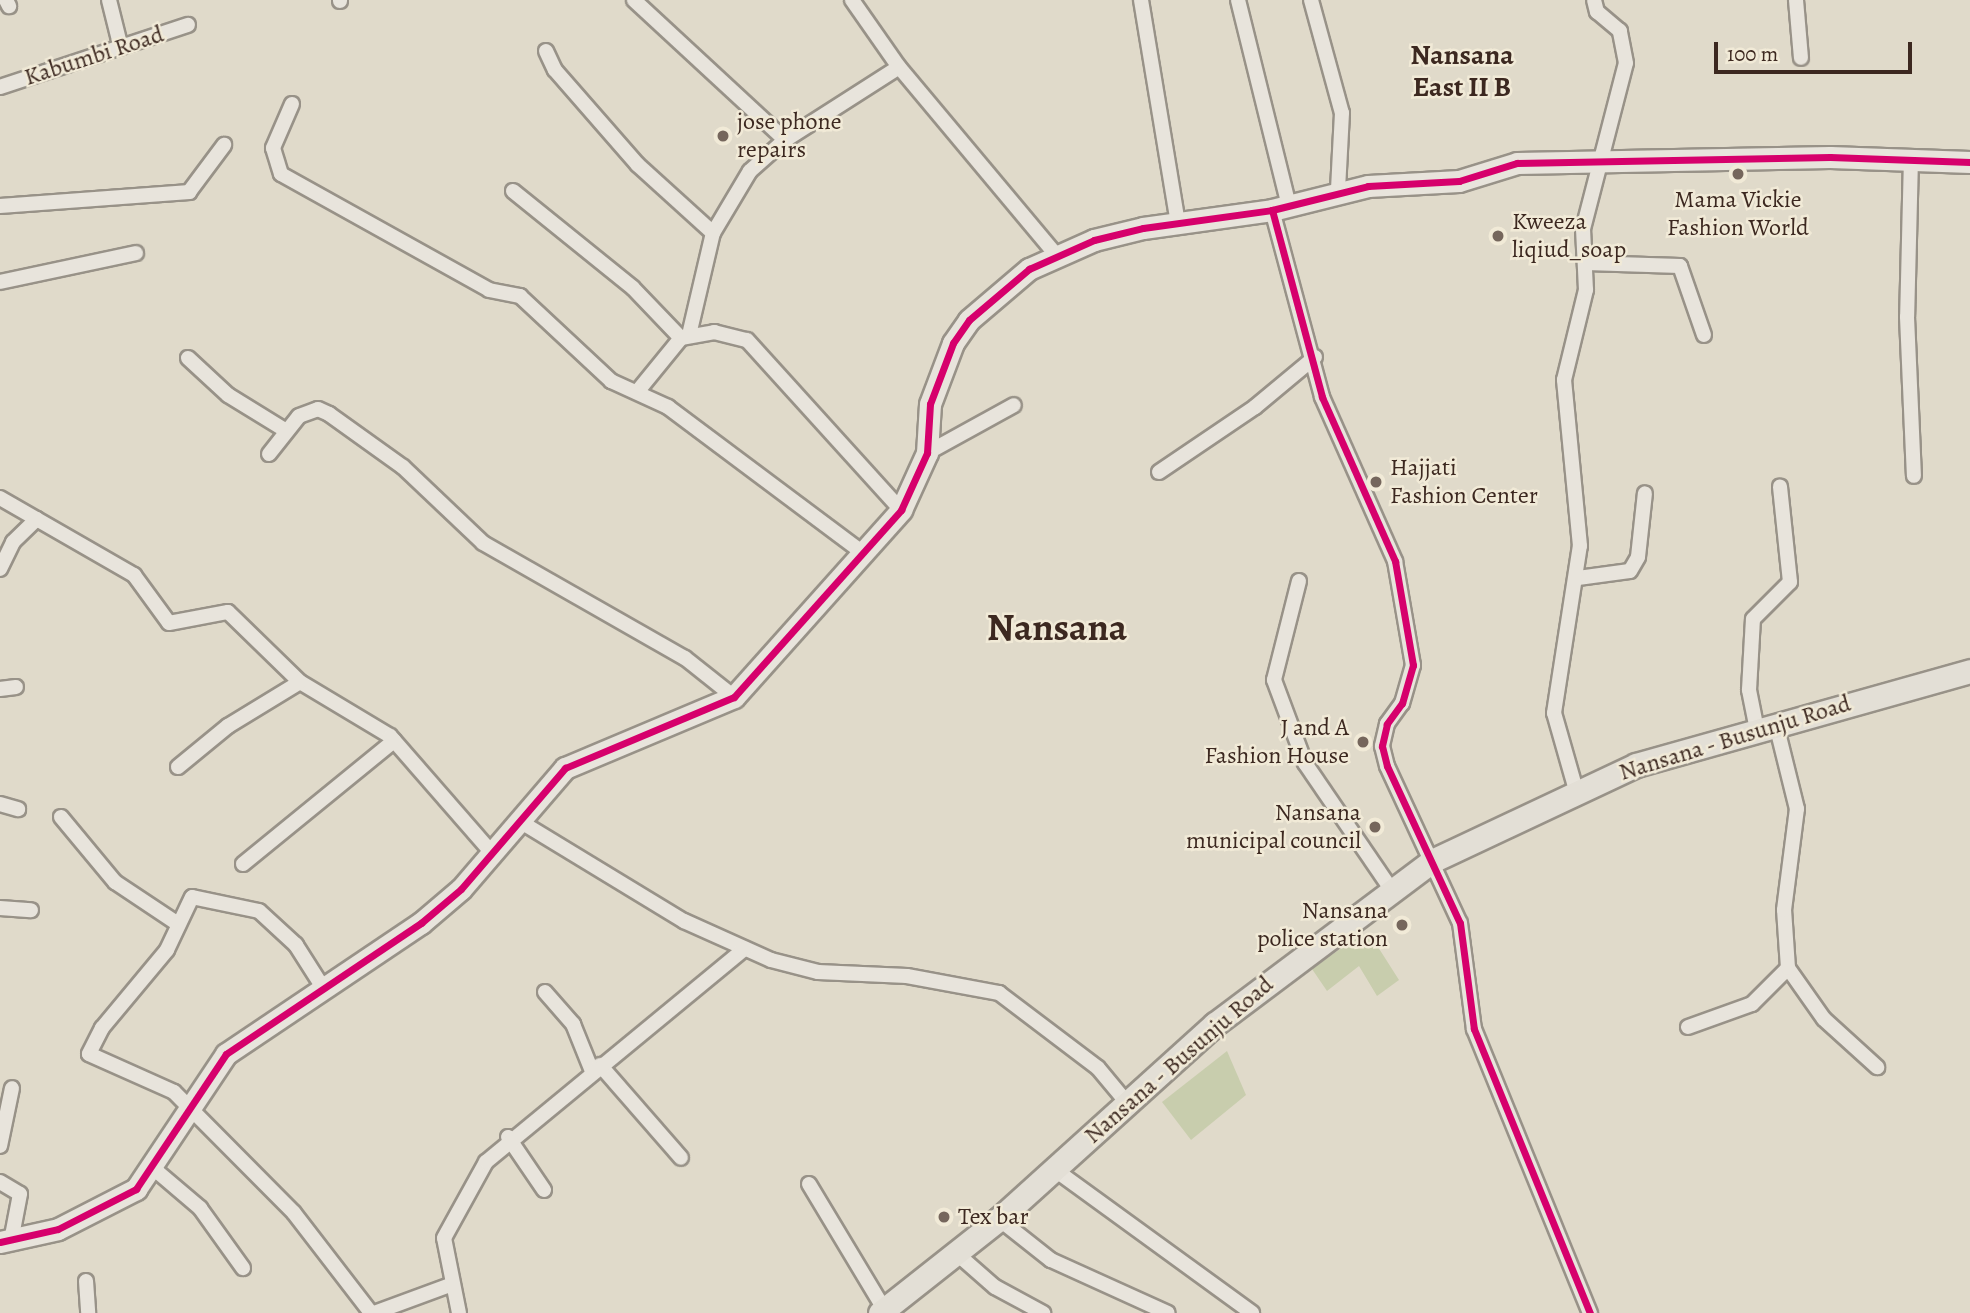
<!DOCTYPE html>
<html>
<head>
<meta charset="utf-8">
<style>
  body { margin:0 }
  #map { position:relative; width:1970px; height:1313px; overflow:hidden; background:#e0daca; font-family:Alegreya,serif }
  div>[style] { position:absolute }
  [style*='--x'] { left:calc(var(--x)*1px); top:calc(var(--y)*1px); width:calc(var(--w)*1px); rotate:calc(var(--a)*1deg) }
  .green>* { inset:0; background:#c8cdad }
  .roads { filter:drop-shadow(2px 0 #989288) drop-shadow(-2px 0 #989288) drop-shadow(0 2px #989288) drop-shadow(0 -2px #989288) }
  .street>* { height:14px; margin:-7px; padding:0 7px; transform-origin:7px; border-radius:7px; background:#e8e4dc }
  .secondary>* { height:21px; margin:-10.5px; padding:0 10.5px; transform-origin:10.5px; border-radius:10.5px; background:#e8e4dc }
  .primary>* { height:23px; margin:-11.5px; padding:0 11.5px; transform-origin:11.5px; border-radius:11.5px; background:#e3dfd6 }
  .cycleway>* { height:7px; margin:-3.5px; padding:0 3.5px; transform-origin:3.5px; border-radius:3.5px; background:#d6006c }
  .dots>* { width:19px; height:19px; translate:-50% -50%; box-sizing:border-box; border:4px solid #f1ead7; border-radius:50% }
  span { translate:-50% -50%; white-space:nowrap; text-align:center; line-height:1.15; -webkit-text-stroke:5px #f1ead7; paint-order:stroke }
  .street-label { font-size:24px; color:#3c2820 }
  .poi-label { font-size:24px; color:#3c2820 }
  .left { translate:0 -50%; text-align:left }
  .right { translate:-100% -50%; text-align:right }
  .quarter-label { font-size:28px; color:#3c2820; font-weight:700 }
  .town-label { font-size:38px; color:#3c2820; font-weight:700 }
  .scale { position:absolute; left:1714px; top:42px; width:198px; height:32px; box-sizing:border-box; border:4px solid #3c2820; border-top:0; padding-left:9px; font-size:21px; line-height:24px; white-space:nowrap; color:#3c2820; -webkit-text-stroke:5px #f1ead7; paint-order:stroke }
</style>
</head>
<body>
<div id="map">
  <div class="green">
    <div style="clip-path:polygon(1360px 935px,1371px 936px,1399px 980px,1377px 996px,1359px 966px,1327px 991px,1312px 969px)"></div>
    <div style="clip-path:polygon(1227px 1051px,1246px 1095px,1191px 1140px,1162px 1102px)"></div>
  </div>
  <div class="roads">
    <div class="street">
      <div style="--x:6;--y:0;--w:7;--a:63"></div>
      <div style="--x:109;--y:0;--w:49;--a:76"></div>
      <div style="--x:340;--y:0;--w:1;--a:90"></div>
      <div style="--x:634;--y:0;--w:206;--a:42.8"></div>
      <div style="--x:852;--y:0;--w:82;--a:55"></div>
      <div style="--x:899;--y:67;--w:246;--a:50.1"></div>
      <div style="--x:1141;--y:0;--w:226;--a:80.6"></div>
      <div style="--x:1238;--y:0;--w:212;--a:76.1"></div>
      <div style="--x:1311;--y:0;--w:117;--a:74.7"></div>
      <div style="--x:1342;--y:113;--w:77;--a:93"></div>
      <div style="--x:1796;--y:0;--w:58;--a:85.1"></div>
      <div style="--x:546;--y:51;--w:21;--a:65"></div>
      <div style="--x:555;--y:70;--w:126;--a:48.9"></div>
      <div style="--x:638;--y:165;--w:101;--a:42.2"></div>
      <div style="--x:0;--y:87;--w:198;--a:-18.3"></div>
      <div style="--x:292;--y:104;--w:48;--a:113.4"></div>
      <div style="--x:273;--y:148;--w:27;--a:73"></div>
      <div style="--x:281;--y:174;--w:238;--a:29.1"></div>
      <div style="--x:489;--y:290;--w:32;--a:11"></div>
      <div style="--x:520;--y:296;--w:125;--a:43"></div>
      <div style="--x:611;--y:381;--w:63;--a:24.5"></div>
      <div style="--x:668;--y:407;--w:244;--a:36.8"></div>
      <div style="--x:1911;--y:158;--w:159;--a:91.4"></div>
      <div style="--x:1907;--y:317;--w:159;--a:87.5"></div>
      <div style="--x:513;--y:191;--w:154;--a:38.9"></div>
      <div style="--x:633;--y:288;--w:69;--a:46.2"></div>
      <div style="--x:0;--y:206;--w:190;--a:-4.2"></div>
      <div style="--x:189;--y:192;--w:59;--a:-53.3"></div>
      <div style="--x:1272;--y:210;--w:194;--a:75"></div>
      <div style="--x:1322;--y:397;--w:180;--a:66"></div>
      <div style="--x:1395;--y:561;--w:106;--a:80.2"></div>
      <div style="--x:1413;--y:665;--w:40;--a:106"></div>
      <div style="--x:1402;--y:703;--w:26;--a:126"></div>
      <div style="--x:1387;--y:724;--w:23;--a:103"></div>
      <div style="--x:1382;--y:746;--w:21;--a:76"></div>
      <div style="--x:1387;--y:766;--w:173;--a:65.1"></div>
      <div style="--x:1460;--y:923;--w:107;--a:82.5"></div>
      <div style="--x:1474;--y:1029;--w:307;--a:67.8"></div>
      <div style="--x:1586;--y:263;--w:94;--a:1.8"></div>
      <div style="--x:1680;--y:266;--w:73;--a:70.8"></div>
      <div style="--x:0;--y:282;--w:139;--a:-12"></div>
      <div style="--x:689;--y:335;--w:105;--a:-76.8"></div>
      <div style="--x:713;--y:233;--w:72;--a:-59.2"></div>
      <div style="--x:750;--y:171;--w:47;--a:-41.5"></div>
      <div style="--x:785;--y:140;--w:135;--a:-32.6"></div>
      <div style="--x:188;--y:358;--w:54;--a:42.8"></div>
      <div style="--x:228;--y:395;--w:67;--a:31.6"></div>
      <div style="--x:637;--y:392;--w:70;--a:-50.8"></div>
      <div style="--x:681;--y:338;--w:34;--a:-10"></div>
      <div style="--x:714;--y:332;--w:34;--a:14"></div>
      <div style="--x:747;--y:340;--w:229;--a:47.8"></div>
      <div style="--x:927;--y:453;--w:99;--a:-28.9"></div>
      <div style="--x:269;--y:454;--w:48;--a:-51.7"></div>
      <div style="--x:299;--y:416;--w:20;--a:-20"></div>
      <div style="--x:318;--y:409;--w:12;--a:24"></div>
      <div style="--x:329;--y:414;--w:91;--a:35.6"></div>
      <div style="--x:403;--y:467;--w:110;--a:43.5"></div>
      <div style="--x:483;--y:543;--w:232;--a:29.7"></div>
      <div style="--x:685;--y:658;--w:63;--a:38.5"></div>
      <div style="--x:1159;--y:472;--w:116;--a:-34.1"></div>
      <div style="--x:1255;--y:407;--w:78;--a:-39.8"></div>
      <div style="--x:0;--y:498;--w:155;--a:29.9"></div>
      <div style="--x:134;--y:575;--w:59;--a:53.9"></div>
      <div style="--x:169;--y:623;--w:60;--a:-10.6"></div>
      <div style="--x:228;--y:612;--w:100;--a:44.2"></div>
      <div style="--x:300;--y:682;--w:105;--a:31"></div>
      <div style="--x:390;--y:736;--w:155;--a:48.9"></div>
      <div style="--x:0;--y:569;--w:30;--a:-64"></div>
      <div style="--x:13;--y:542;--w:33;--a:-44"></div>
      <div style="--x:1578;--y:578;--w:52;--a:-7.7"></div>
      <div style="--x:1630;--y:571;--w:16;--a:-60"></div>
      <div style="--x:1638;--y:557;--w:64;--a:-83.8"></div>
      <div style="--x:1299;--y:581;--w:102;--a:104.2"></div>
      <div style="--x:1274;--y:680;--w:89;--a:69.5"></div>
      <div style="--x:1305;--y:763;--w:153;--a:55.7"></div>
      <div style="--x:0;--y:689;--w:16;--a:-7"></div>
      <div style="--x:1757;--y:730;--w:41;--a:-101.3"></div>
      <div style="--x:1749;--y:690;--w:71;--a:-86.8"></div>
      <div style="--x:1753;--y:619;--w:52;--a:-45"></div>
      <div style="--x:1790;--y:582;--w:96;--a:-96"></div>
      <div style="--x:178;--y:767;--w:65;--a:-39.4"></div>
      <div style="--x:228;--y:726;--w:84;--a:-31.4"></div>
      <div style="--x:1576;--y:790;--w:80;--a:-105.9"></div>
      <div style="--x:1554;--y:713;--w:169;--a:-81.2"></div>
      <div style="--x:1580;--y:546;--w:167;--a:-95.5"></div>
      <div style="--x:1564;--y:380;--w:93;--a:-76.3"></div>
      <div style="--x:1586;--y:290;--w:61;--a:-92.8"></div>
      <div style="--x:1583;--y:229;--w:171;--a:-75.5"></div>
      <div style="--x:1626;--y:63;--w:33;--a:-101"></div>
      <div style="--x:1620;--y:31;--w:30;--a:-140"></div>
      <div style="--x:1597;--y:12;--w:12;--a:-104"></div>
      <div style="--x:0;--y:804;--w:19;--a:16"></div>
      <div style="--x:61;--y:817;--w:85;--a:50.3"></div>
      <div style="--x:115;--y:882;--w:76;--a:33.7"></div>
      <div style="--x:521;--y:822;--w:191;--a:31.3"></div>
      <div style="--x:684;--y:921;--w:95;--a:24.1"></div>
      <div style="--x:771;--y:960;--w:49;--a:14.3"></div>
      <div style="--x:818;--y:972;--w:89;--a:2.6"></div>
      <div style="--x:907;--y:976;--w:94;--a:10.5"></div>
      <div style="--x:999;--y:993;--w:124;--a:37.1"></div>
      <div style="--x:1098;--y:1068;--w:47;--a:50.2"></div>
      <div style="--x:243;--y:864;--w:195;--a:-39.2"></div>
      <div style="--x:0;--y:908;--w:31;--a:4"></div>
      <div style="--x:1788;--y:968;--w:62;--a:54.8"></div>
      <div style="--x:1824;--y:1019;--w:72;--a:42.2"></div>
      <div style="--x:322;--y:986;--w:49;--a:-122.4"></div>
      <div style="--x:296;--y:945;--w:50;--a:-137.4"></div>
      <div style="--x:259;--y:911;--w:68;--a:-168.2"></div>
      <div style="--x:192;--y:897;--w:59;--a:115.3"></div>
      <div style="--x:167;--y:950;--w:102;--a:129.8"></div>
      <div style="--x:102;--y:1028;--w:29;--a:117"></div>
      <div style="--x:89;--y:1054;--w:93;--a:24.1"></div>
      <div style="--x:174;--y:1092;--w:170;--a:45.2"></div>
      <div style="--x:294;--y:1213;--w:126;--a:52.4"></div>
      <div style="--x:545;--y:992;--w:43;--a:48.8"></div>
      <div style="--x:573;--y:1024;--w:51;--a:68"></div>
      <div style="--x:1688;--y:1027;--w:68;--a:-19.8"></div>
      <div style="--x:1752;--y:1004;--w:51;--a:-45"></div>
      <div style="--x:1788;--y:968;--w:58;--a:-93.9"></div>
      <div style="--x:1784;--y:910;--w:102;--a:-82.7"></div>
      <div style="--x:1797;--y:809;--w:88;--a:-103.9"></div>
      <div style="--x:600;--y:1065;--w:123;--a:48.9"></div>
      <div style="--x:508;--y:1137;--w:64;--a:55.8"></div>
      <div style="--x:0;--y:1146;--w:59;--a:-78.3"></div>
      <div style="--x:153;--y:1168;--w:62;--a:40.4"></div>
      <div style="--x:200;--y:1208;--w:74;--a:54.4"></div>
      <div style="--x:1054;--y:1169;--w:245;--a:36"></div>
      <div style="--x:0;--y:1182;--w:23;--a:31"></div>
      <div style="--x:20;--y:1194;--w:48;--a:100.8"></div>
      <div style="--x:809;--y:1184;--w:146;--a:59"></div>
      <div style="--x:999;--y:1219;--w:66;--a:38.3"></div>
      <div style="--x:1051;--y:1260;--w:128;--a:24.4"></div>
      <div style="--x:955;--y:1252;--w:53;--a:41.2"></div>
      <div style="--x:995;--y:1287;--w:55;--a:28.4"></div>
      <div style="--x:86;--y:1281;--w:32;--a:86"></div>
      <div style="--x:374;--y:1313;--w:81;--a:-20.2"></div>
      <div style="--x:459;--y:1313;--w:76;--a:-101.3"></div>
      <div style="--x:444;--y:1238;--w:87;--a:-61.1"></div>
      <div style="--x:486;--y:1162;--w:335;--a:-39.5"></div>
    </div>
    <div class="secondary">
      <div style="--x:0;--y:1242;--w:59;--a:-12.6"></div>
      <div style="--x:58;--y:1229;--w:88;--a:-27.1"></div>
      <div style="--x:136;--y:1189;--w:162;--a:-56.3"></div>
      <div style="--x:226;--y:1054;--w:235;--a:-33.9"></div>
      <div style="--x:421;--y:923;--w:52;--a:-40.4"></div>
      <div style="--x:461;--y:889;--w:160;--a:-49.3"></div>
      <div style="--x:565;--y:768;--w:183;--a:-22.8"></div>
      <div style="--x:734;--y:697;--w:251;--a:-48.2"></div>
      <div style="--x:901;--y:510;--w:63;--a:-65.5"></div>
      <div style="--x:927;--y:453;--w:49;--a:-86.5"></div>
      <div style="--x:930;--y:404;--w:65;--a:-69.3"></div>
      <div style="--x:953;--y:343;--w:28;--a:-55"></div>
      <div style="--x:969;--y:320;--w:79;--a:-40.4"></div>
      <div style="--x:1029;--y:269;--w:71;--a:-24"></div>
      <div style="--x:1094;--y:240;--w:50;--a:-13.8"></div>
      <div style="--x:1143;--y:228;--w:130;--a:-7.9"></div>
      <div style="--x:1272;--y:210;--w:99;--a:-14"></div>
      <div style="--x:1368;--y:186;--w:91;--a:-3.1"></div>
      <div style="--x:1459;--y:181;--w:61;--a:-17.2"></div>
      <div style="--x:1517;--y:163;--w:313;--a:-1.1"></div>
      <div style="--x:1830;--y:157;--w:140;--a:2"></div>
    </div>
    <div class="primary">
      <div style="--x:880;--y:1313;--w:152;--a:-38.3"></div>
      <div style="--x:999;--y:1219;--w:291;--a:-42.1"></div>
      <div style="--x:1215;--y:1024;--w:271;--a:-36.9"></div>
      <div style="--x:1432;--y:861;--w:225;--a:-25.2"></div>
      <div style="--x:1636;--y:765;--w:347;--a:-15.7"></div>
    </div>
  </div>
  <div class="cycleway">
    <div style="--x:1272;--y:210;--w:194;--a:75"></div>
    <div style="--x:1322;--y:397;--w:180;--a:66"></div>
    <div style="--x:1395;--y:561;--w:106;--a:80.2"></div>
    <div style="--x:1413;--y:665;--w:40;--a:106"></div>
    <div style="--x:1402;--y:703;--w:26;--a:126"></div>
    <div style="--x:1387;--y:724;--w:23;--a:103"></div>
    <div style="--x:1382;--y:746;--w:21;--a:76"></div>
    <div style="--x:1387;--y:766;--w:173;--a:65.1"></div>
    <div style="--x:1460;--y:923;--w:107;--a:82.5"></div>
    <div style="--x:1474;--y:1029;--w:307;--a:67.8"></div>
    <div style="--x:0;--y:1242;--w:59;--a:-12.6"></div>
    <div style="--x:58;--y:1229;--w:88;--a:-27.1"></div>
    <div style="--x:136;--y:1189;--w:162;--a:-56.3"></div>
    <div style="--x:226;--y:1054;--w:235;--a:-33.9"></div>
    <div style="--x:421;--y:923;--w:52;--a:-40.4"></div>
    <div style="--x:461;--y:889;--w:160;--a:-49.3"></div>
    <div style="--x:565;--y:768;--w:183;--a:-22.8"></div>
    <div style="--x:734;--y:697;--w:251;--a:-48.2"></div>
    <div style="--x:901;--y:510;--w:63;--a:-65.5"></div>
    <div style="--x:927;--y:453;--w:49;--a:-86.5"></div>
    <div style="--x:930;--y:404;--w:65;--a:-69.3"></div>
    <div style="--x:953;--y:343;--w:28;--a:-55"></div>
    <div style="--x:969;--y:320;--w:79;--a:-40.4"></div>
    <div style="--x:1029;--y:269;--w:71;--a:-24"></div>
    <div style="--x:1094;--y:240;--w:50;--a:-13.8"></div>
    <div style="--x:1143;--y:228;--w:130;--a:-7.9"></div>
    <div style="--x:1272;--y:210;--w:99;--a:-14"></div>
    <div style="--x:1368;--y:186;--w:91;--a:-3.1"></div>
    <div style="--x:1459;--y:181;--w:61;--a:-17.2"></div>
    <div style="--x:1517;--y:163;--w:313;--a:-1.1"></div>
    <div style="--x:1830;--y:157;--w:140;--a:2"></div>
  </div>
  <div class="dots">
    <div style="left:723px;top:136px;background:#75665c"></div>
    <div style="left:1738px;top:174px;background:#75665c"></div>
    <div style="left:1498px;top:236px;background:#75665c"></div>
    <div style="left:1376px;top:482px;background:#75665c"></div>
    <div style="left:1363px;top:742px;background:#75665c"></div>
    <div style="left:1375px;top:827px;background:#75665c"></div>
    <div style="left:1402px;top:925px;background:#75665c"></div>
    <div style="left:944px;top:1217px;background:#75665c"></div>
  </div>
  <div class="street-label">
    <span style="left:94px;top:56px;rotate:-18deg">Kabumbi Road</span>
    <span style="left:1735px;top:738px;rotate:-17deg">Nansana - Busunju Road</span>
    <span style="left:1179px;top:1060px;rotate:-41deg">Nansana - Busunju Road</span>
  </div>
  <div class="poi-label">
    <span class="left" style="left:737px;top:136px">jose phone<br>repairs</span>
    <span style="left:1738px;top:214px">Mama Vickie<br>Fashion World</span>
    <span class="left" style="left:1512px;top:236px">Kweeza<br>liqiud_soap</span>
    <span class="left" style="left:1390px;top:482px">Hajjati<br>Fashion Center</span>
    <span class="right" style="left:1349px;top:742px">J and A<br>Fashion House</span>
    <span class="right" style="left:1361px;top:827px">Nansana<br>municipal council</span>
    <span class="right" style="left:1388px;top:925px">Nansana<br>police station</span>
    <span class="left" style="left:958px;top:1217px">Tex bar</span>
  </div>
  <div class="quarter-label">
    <span style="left:1462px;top:71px">Nansana<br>East II B</span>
  </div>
  <div class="town-label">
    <span style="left:1057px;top:628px">Nansana</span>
  </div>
  <div class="scale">100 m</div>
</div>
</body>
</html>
